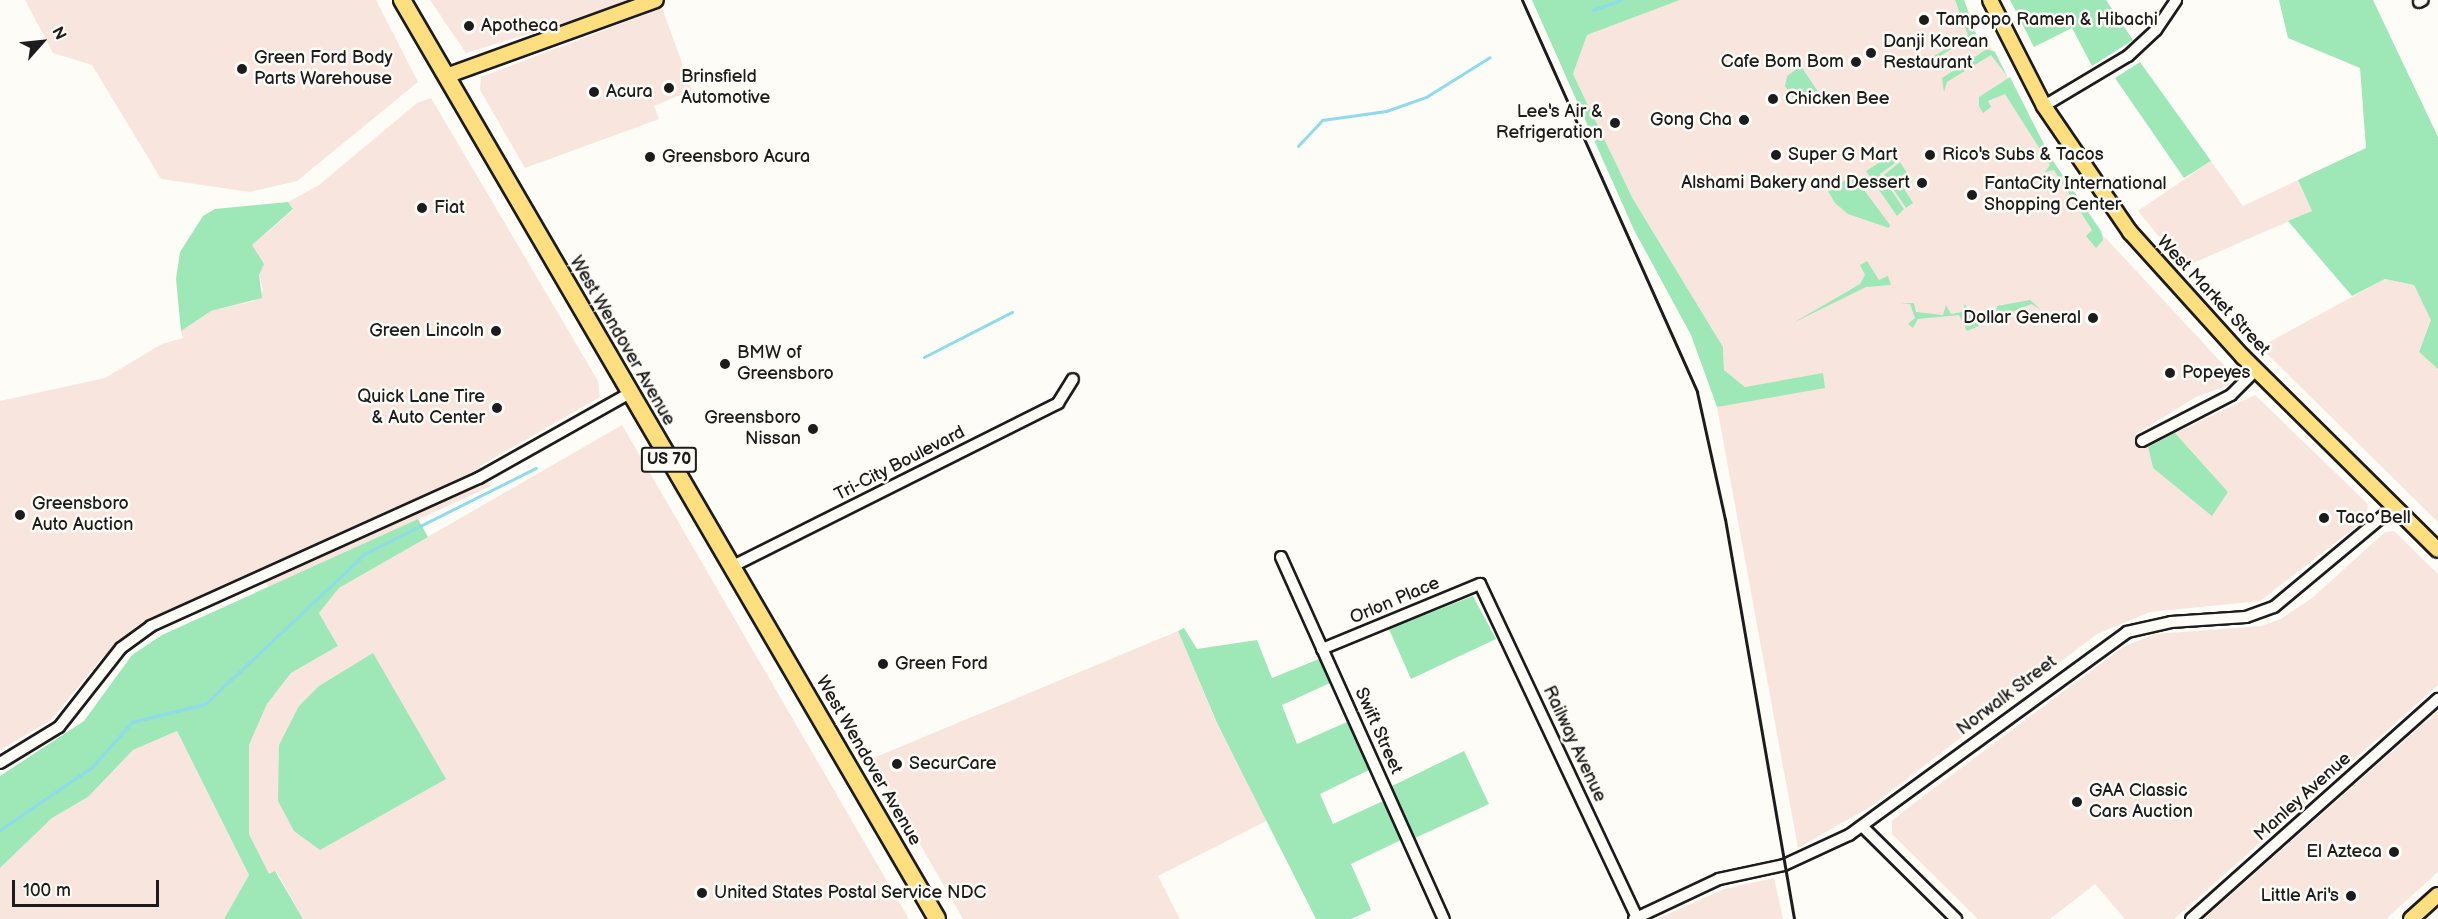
<!DOCTYPE html>
<html>
<head>
<meta charset="utf-8">
<style>
  body { margin:0 }
  #map { position:relative; width:2438px; height:919px; overflow:hidden; background:#fdfcf7; font-family:"Balsamiq Sans",sans-serif }
  div>[style] { position:absolute }
  [style*='--x'] { left:calc(var(--x)*1px); top:calc(var(--y)*1px); width:calc(var(--w)*1px); rotate:calc(var(--a)*1deg) }
  .built>* { inset:0; background:#f8e6de }
  .green>* { inset:0; background:#9ee7b6 }
  .stream>* { height:3px; margin:-1.5px; padding:0 1.5px; transform-origin:1.5px; border-radius:1.5px; background:#8ddbeb }
  .roads { filter:drop-shadow(2px 0 #1c1c1c) drop-shadow(-2px 0 #1c1c1c) drop-shadow(0 2px #1c1c1c) drop-shadow(0 -2px #1c1c1c) }
  .minor>* { height:10px; margin:-5px; padding:0 5px; transform-origin:5px; border-radius:5px; background:#fdfcf7 }
  .major>* { height:14px; margin:-7px; padding:0 7px; transform-origin:7px; border-radius:7px; background:#fedf80 }
  .highway>* { height:16px; margin:-8px; padding:0 8px; transform-origin:8px; border-radius:8px; background:#fedf80 }
  .rail>* { height:3px; margin:-1.5px; padding:0 1.5px; transform-origin:1.5px; border-radius:1.5px; background:#1c1c1c }
  .dots>* { width:16px; height:16px; translate:-50% -50%; box-sizing:border-box; border:3px solid #fdfcf7; border-radius:50% }
  span { translate:-50% -50%; white-space:nowrap; text-align:center; line-height:1.15; -webkit-text-stroke:5px #fdfcf7; paint-order:stroke }
  .shield-label span { padding:2px 4px; background:#fdfcf7; border:2px solid; border-radius:4px; -webkit-text-stroke-width:0 }
  .shield-label { font-size:16px; color:#1c1c1c; font-weight:700 }
  .poi-label { font-size:18px; color:#1c1c1c }
  .left { translate:0 -50%; text-align:left }
  .right { translate:-100% -50%; text-align:right }
  .street-label { font-size:18px; color:#1c1c1c }
  .north { position:absolute; left:12px; top:12px; width:60px; height:60px; -webkit-text-stroke:4px #fdfcf7; paint-order:stroke; rotate:63deg; font-size:16px; font-weight:700; line-height:24px; text-align:center; color:#1c1c1c }
  .north::after { content:''; display:block; margin:auto; width:21px; height:27px; background:#1c1c1c; clip-path:polygon(50% 0,100% 100%,50% 72%,0 100%) }
  .scale { position:absolute; left:12px; top:880px; width:147px; height:27px; box-sizing:border-box; border:3px solid #1c1c1c; border-top:0; padding-left:8px; font-size:18px; line-height:21px; white-space:nowrap; color:#1c1c1c; -webkit-text-stroke:4px #fdfcf7; paint-order:stroke }
</style>
</head>
<body>
<div id="map">
  <div class="built">
    <div style="clip-path:polygon(25px 0,376px 0,418px 82px,297px 181px,250px 192px,161px 179px,92px 65px,53px 53px)"></div>
    <div style="clip-path:polygon(430px 0,639px 0,466px 53px)"></div>
    <div style="clip-path:polygon(1680px 0,1964px 0,1976px 34px,1995px 52px,2044px 149px,2100px 232px,2233px 375px,2229px 385px,2196px 397px,2136px 434px,2148px 447px,2153px 468px,2215px 504px,2228px 492px,2175px 433px,2255px 395px,2368px 504px,2366px 519px,2260px 601px,2150px 612px,2097px 634px,1870px 807px,1798px 848px,1717px 407px,1823px 374px,1745px 387px,1724px 370px,1723px 347px,1633px 199px,1573px 74px,1587px 35px)"></div>
    <div style="clip-path:polygon(662px 8px,692px 90px,654px 106px,659px 119px,525px 168px,480px 90px,481px 77px)"></div>
    <div style="clip-path:polygon(431px 98px,598px 381px,600px 397px,480px 466px,491px 486px,269px 588px,259px 570px,137px 626px,101px 659px,51px 720px,0 750px,0 401px,105px 378px,162px 344px,183px 338px,181px 331px,211px 311px,254px 301px,263px 290px,252px 245px,293px 210px,288px 202px,319px 185px,417px 103px)"></div>
    <div style="clip-path:polygon(2211px 161px,2243px 206px,2298px 180px,2312px 211px,2184px 267px,2138px 211px)"></div>
    <div style="clip-path:polygon(2385px 279px,2414px 285px,2432px 320px,2419px 352px,2438px 369px,2438px 522px,2260px 347px)"></div>
    <div style="clip-path:polygon(622px 425px,909px 919px,303px 919px,276px 871px,269px 875px,249px 834px,245px 775px,249px 745px,267px 704px,291px 673px,338px 646px,319px 613px,339px 588px)"></div>
    <div style="clip-path:polygon(2394px 531px,2438px 574px,2438px 685px,2174px 919px,2125px 919px,2095px 884px,2050px 919px,1978px 919px,1892px 834px,1892px 821px,1901px 813px,2123px 647px,2155px 634px,2261px 626px,2281px 619px,2312px 598px,2385px 532px)"></div>
    <div style="clip-path:polygon(1178px 631px,1217px 724px,1268px 820px,1158px 876px,1180px 919px,963px 919px,871px 759px)"></div>
    <div style="clip-path:polygon(2438px 711px,2438px 872px,2386px 919px,2204px 919px)"></div>
    <div style="clip-path:polygon(177px 731px,249px 875px,224px 919px,0 919px,0 868px,52px 818px,88px 797px,133px 750px)"></div>
    <div style="clip-path:polygon(1774px 878px,1783px 919px,1657px 919px,1724px 889px)"></div>
  </div>
  <div class="green">
    <div style="clip-path:polygon(1532px 0,1680px 0,1587px 35px,1573px 74px,1633px 199px,1723px 347px,1724px 370px,1745px 387px,1823px 373px,1825px 388px,1717px 407px,1691px 335px,1634px 230px)"></div>
    <div style="clip-path:polygon(1955px 0,1964px 0,1976px 34px,1927px 64px,1924px 54px,1931px 58px,1968px 35px)"></div>
    <div style="clip-path:polygon(2010px 0,2106px 0,2133px 40px,2092px 66px,2072px 28px,2034px 47px)"></div>
    <div style="clip-path:polygon(2279px 0,2373px 0,2438px 137px,2438px 369px,2419px 352px,2431px 320px,2414px 285px,2385px 279px,2352px 296px,2288px 221px,2312px 211px,2298px 180px,2366px 148px,2360px 68px,2288px 38px)"></div>
    <div style="clip-path:polygon(1987px 49px,1995px 52px,2007px 76px,1991px 55px,1947px 82px,1944px 92px,1942px 78px)"></div>
    <div style="clip-path:polygon(2140px 62px,2211px 161px,2184px 178px,2115px 78px)"></div>
    <div style="clip-path:polygon(1801px 66px,1824px 101px,1824px 103px,1812px 90px,1798px 105px,1785px 86px,1787px 76px)"></div>
    <div style="clip-path:polygon(2010px 77px,2051px 158px,2101px 231px,2103px 240px,2096px 248px,2086px 236px,2092px 230px,2054px 170px,2045px 172px,2050px 165px,2005px 94px,1988px 101px,1991px 107px,1983px 113px,1979px 106px,1979px 97px)"></div>
    <div style="clip-path:polygon(1891px 155px,1895px 163px,1880px 174px,1904px 209px,1897px 216px,1866px 171px)"></div>
    <div style="clip-path:polygon(1900px 162px,1912px 181px,1903px 187px,1913px 203px,1906px 208px,1884px 175px)"></div>
    <div style="clip-path:polygon(1853px 175px,1890px 225px,1889px 228px,1848px 214px,1835px 203px,1828px 191px)"></div>
    <div style="clip-path:polygon(288px 202px,293px 209px,252px 245px,264px 264px,259px 275px,262px 298px,211px 311px,181px 331px,176px 279px,180px 252px,203px 216px,215px 209px)"></div>
    <div style="clip-path:polygon(1867px 261px,1879px 280px,1888px 276px,1891px 285px,1866px 287px,1793px 323px,1860px 284px,1865px 275px,1860px 265px)"></div>
    <div style="clip-path:polygon(2030px 300px,2040px 309px,2031px 304px,1967px 331px,1959px 315px,1918px 319px,1913px 328px,1908px 324px,1915px 318px,1910px 304px,1901px 303px,1914px 303px,1916px 312px,1943px 315px,1946px 305px,1951px 314px,1962px 312px,1965px 304px,1969px 313px,1996px 313px,1997px 306px)"></div>
    <div style="clip-path:polygon(2175px 433px,2228px 492px,2212px 516px,2153px 468px,2148px 447px)"></div>
    <div style="clip-path:polygon(418px 519px,428px 537px,339px 588px,319px 613px,338px 646px,291px 673px,267px 704px,249px 745px,249px 834px,269px 874px,275px 871px,303px 919px,224px 919px,249px 875px,177px 731px,133px 750px,88px 797px,52px 818px,0 868px,0 776px,84px 721px,132px 655px,162px 635px)"></div>
    <div style="clip-path:polygon(1473px 596px,1496px 639px,1411px 679px,1389px 629px)"></div>
    <div style="clip-path:polygon(1184px 628px,1197px 649px,1257px 640px,1272px 678px,1319px 659px,1330px 683px,1282px 705px,1297px 744px,1347px 722px,1369px 770px,1320px 794px,1333px 824px,1383px 801px,1401px 840px,1351px 864px,1371px 910px,1351px 919px,1316px 919px,1217px 723px,1178px 631px)"></div>
    <div style="clip-path:polygon(373px 653px,446px 779px,320px 850px,294px 831px,278px 801px,279px 745px,299px 706px,319px 686px)"></div>
    <div style="clip-path:polygon(1464px 751px,1489px 804px,1415px 838px,1392px 786px)"></div>
  </div>
  <div class="stream">
    <div style="--x:1593;--y:10;--w:30;--a:-20"></div>
    <div style="--x:1298;--y:146;--w:35;--a:-47"></div>
    <div style="--x:1322;--y:120;--w:65;--a:-8"></div>
    <div style="--x:1386;--y:111;--w:42;--a:-19.3"></div>
    <div style="--x:1426;--y:97;--w:75;--a:-32"></div>
    <div style="--x:924;--y:357;--w:99;--a:-27.1"></div>
    <div style="--x:0;--y:830;--w:112;--a:-34.4"></div>
    <div style="--x:92;--y:767;--w:60;--a:-48.4"></div>
    <div style="--x:132;--y:722;--w:75;--a:-13.9"></div>
    <div style="--x:205;--y:704;--w:221;--a:-43.2"></div>
    <div style="--x:366;--y:553;--w:190;--a:-26.6"></div>
  </div>
  <div class="roads">
    <div class="minor">
      <div style="--x:2419;--y:2;--w:4;--a:-27"></div>
      <div style="--x:2044;--y:106;--w:98;--a:-30.8"></div>
      <div style="--x:2128;--y:56;--w:38;--a:-43"></div>
      <div style="--x:2156;--y:30;--w:36;--a:-56"></div>
      <div style="--x:2142;--y:441;--w:100;--a:-27.3"></div>
      <div style="--x:2231;--y:395;--w:35;--a:-45"></div>
      <div style="--x:1281;--y:557;--w:397;--a:65.8"></div>
      <div style="--x:731;--y:567;--w:366;--a:-26.6"></div>
      <div style="--x:1058;--y:403;--w:28;--a:-58"></div>
      <div style="--x:1322;--y:649;--w:171;--a:-22.4"></div>
      <div style="--x:1480;--y:584;--w:369;--a:64.8"></div>
      <div style="--x:0;--y:763;--w:69;--a:-31.4"></div>
      <div style="--x:59;--y:727;--w:100;--a:-51.9"></div>
      <div style="--x:121;--y:648;--w:37;--a:-36"></div>
      <div style="--x:151;--y:626;--w:360;--a:-24.3"></div>
      <div style="--x:479;--y:478;--w:173;--a:-29.4"></div>
      <div style="--x:1863;--y:827;--w:131;--a:44.7"></div>
      <div style="--x:1634;--y:919;--w:94;--a:-25.2"></div>
      <div style="--x:1719;--y:879;--w:66;--a:-12.2"></div>
      <div style="--x:1784;--y:865;--w:72;--a:-24.8"></div>
      <div style="--x:1849;--y:835;--w:344;--a:-36.1"></div>
      <div style="--x:2127;--y:632;--w:45;--a:-12.8"></div>
      <div style="--x:2171;--y:622;--w:75;--a:-3.8"></div>
      <div style="--x:2246;--y:617;--w:30;--a:-20"></div>
      <div style="--x:2274;--y:607;--w:156;--a:-39.8"></div>
      <div style="--x:2191;--y:919;--w:331;--a:-41.7"></div>
    </div>
    <div class="major">
      <div style="--x:1990;--y:0;--w:119;--a:63"></div>
      <div style="--x:2044;--y:106;--w:153;--a:55.7"></div>
      <div style="--x:2130;--y:232;--w:169;--a:47.9"></div>
      <div style="--x:2243;--y:357;--w:274;--a:44.7"></div>
      <div style="--x:446;--y:76;--w:223;--a:-19.9"></div>
      <div style="--x:2411;--y:919;--w:36;--a:-42"></div>
    </div>
    <div class="highway">
      <div style="--x:402;--y:0;--w:1063;--a:59.79"></div>
    </div>
  </div>
  <div class="rail">
    <div style="--x:1522;--y:0;--w:429;--a:65.9"></div>
    <div style="--x:1697;--y:392;--w:130;--a:77.6"></div>
    <div style="--x:1725;--y:519;--w:406;--a:80.2"></div>
  </div>
  <div class="dots">
    <div style="left:1924px;top:20px;background:#1c1c1c"></div>
    <div style="left:469px;top:26px;background:#1c1c1c"></div>
    <div style="left:1871px;top:53px;background:#1c1c1c"></div>
    <div style="left:1856px;top:62px;background:#1c1c1c"></div>
    <div style="left:242px;top:69px;background:#1c1c1c"></div>
    <div style="left:669px;top:88px;background:#1c1c1c"></div>
    <div style="left:594px;top:92px;background:#1c1c1c"></div>
    <div style="left:1773px;top:99px;background:#1c1c1c"></div>
    <div style="left:1744px;top:120px;background:#1c1c1c"></div>
    <div style="left:1615px;top:123px;background:#1c1c1c"></div>
    <div style="left:1776px;top:155px;background:#1c1c1c"></div>
    <div style="left:1930px;top:155px;background:#1c1c1c"></div>
    <div style="left:650px;top:157px;background:#1c1c1c"></div>
    <div style="left:1922px;top:183px;background:#1c1c1c"></div>
    <div style="left:1972px;top:195px;background:#1c1c1c"></div>
    <div style="left:422px;top:208px;background:#1c1c1c"></div>
    <div style="left:2093px;top:318px;background:#1c1c1c"></div>
    <div style="left:496px;top:331px;background:#1c1c1c"></div>
    <div style="left:725px;top:364px;background:#1c1c1c"></div>
    <div style="left:2170px;top:373px;background:#1c1c1c"></div>
    <div style="left:497px;top:408px;background:#1c1c1c"></div>
    <div style="left:813px;top:429px;background:#1c1c1c"></div>
    <div style="left:20px;top:515px;background:#1c1c1c"></div>
    <div style="left:2324px;top:518px;background:#1c1c1c"></div>
    <div style="left:883px;top:664px;background:#1c1c1c"></div>
    <div style="left:897px;top:764px;background:#1c1c1c"></div>
    <div style="left:2077px;top:802px;background:#1c1c1c"></div>
    <div style="left:2394px;top:852px;background:#1c1c1c"></div>
    <div style="left:702px;top:893px;background:#1c1c1c"></div>
    <div style="left:2351px;top:896px;background:#1c1c1c"></div>
  </div>
  <div class="shield-label">
    <span style="left:669px;top:460px">US 70</span>
  </div>
  <div class="poi-label">
    <span class="left" style="left:1936px;top:20px">Tampopo Ramen &amp; Hibachi</span>
    <span class="left" style="left:481px;top:26px">Apotheca</span>
    <span class="left" style="left:1883px;top:53px">Danji Korean<br>Restaurant</span>
    <span class="left" style="left:254px;top:69px">Green Ford Body<br>Parts Warehouse</span>
    <span class="right" style="left:1844px;top:62px">Cafe Bom Bom</span>
    <span class="left" style="left:681px;top:88px">Brinsfield<br>Automotive</span>
    <span class="left" style="left:606px;top:92px">Acura</span>
    <span class="left" style="left:1785px;top:99px">Chicken Bee</span>
    <span class="right" style="left:1603px;top:123px">Lee's Air &amp;<br>Refrigeration</span>
    <span class="right" style="left:1732px;top:120px">Gong Cha</span>
    <span class="left" style="left:1788px;top:155px">Super G Mart</span>
    <span class="left" style="left:1942px;top:155px">Rico's Subs &amp; Tacos</span>
    <span class="left" style="left:662px;top:157px">Greensboro Acura</span>
    <span class="right" style="left:1910px;top:183px">Alshami Bakery and Dessert</span>
    <span class="left" style="left:1984px;top:195px">FantaCity International<br>Shopping Center</span>
    <span class="left" style="left:434px;top:208px">Fiat</span>
    <span class="right" style="left:2081px;top:318px">Dollar General</span>
    <span class="right" style="left:484px;top:331px">Green Lincoln</span>
    <span class="left" style="left:737px;top:364px">BMW of<br>Greensboro</span>
    <span class="left" style="left:2182px;top:373px">Popeyes</span>
    <span class="right" style="left:485px;top:408px">Quick Lane Tire<br>&amp; Auto Center</span>
    <span class="right" style="left:801px;top:429px">Greensboro<br>Nissan</span>
    <span class="left" style="left:32px;top:515px">Greensboro<br>Auto Auction</span>
    <span class="left" style="left:2336px;top:518px">Taco Bell</span>
    <span class="left" style="left:895px;top:664px">Green Ford</span>
    <span class="left" style="left:909px;top:764px">SecurCare</span>
    <span class="left" style="left:2089px;top:802px">GAA Classic<br>Cars Auction</span>
    <span class="right" style="left:2382px;top:852px">El Azteca</span>
    <span class="left" style="left:714px;top:893px">United States Postal Service NDC</span>
    <span class="right" style="left:2339px;top:896px">Little Ari's</span>
  </div>
  <div class="street-label">
    <span style="left:2213px;top:296px;rotate:47deg">West Market Street</span>
    <span style="left:622px;top:341px;rotate:60deg">West Wendover Avenue</span>
    <span style="left:900px;top:464px;rotate:-27deg">Tri-City Boulevard</span>
    <span style="left:1395px;top:601px;rotate:-23deg">Orlon Place</span>
    <span style="left:2007px;top:696px;rotate:-37deg">Norwalk Street</span>
    <span style="left:1378px;top:731px;rotate:66deg">Swift Street</span>
    <span style="left:1574px;top:744px;rotate:65deg">Railway Avenue</span>
    <span style="left:868px;top:761px;rotate:60deg">West Wendover Avenue</span>
    <span style="left:2303px;top:797px;rotate:-42deg">Manley Avenue</span>
  </div>
  <div class="north">N</div>
  <div class="scale">100 m</div>
</div>
</body>
</html>
